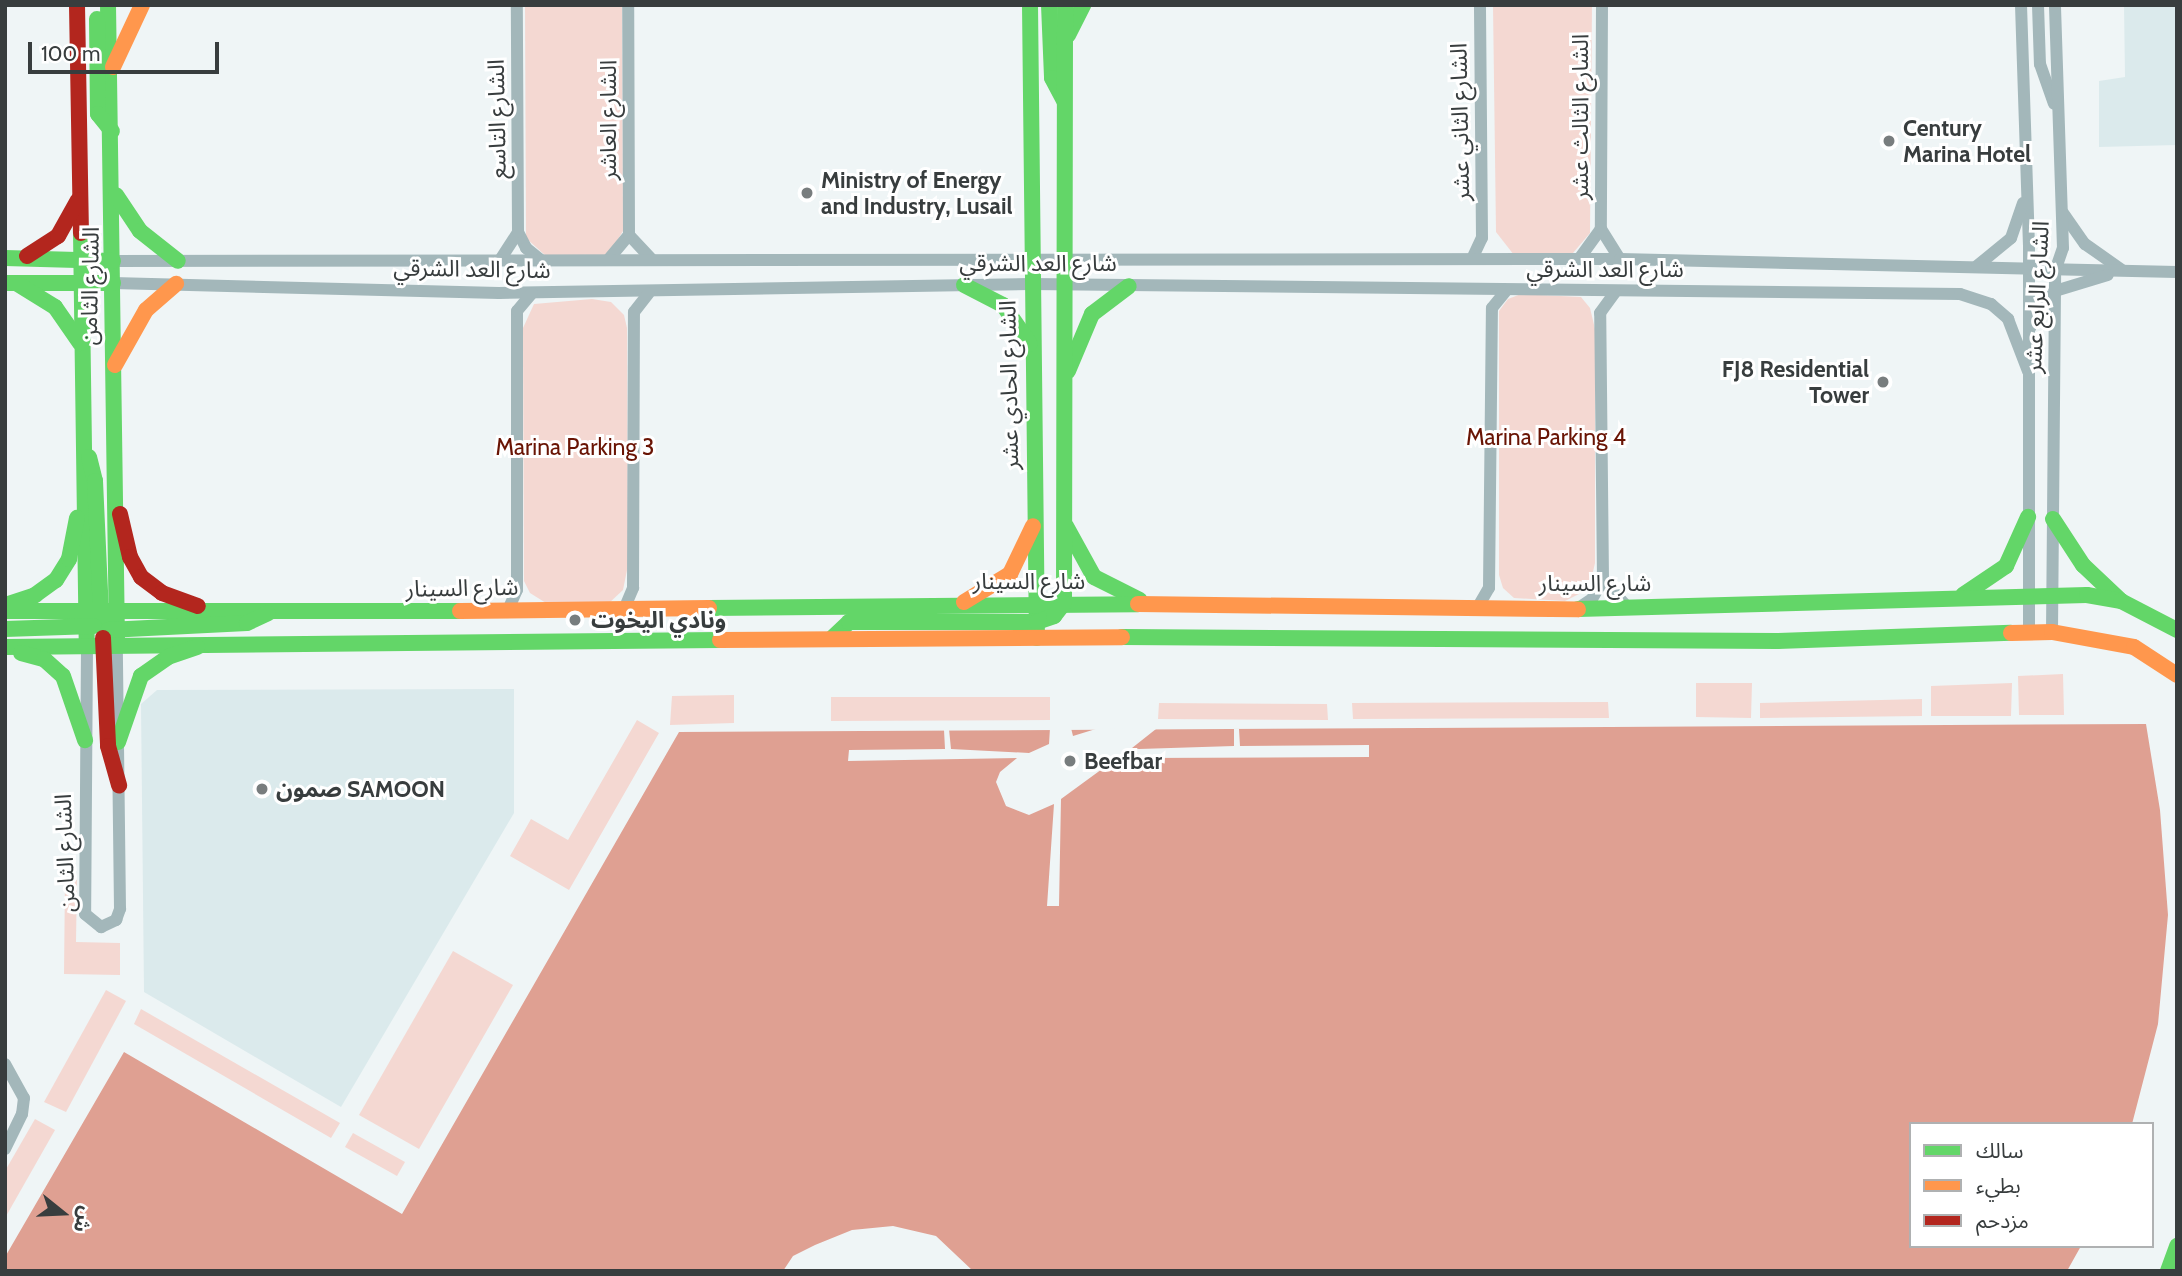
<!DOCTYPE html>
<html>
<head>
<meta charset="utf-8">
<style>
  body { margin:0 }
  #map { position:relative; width:2182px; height:1276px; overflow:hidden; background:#eff5f6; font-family:Cabin,"Noto Sans Arabic",sans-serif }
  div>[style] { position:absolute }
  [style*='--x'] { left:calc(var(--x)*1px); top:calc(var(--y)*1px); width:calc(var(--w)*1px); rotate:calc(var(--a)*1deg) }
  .built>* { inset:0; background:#dbeaec }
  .green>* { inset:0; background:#f4d8d2 }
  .water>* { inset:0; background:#dfa092 }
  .pier>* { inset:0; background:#eff5f6 }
  .street>* { height:12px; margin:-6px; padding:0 6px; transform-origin:6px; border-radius:6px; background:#a3b7ba }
  .fast>* { height:16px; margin:-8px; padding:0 8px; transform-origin:8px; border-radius:8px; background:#63d668 }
  .slow>* { height:16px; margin:-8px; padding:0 8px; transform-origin:8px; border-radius:8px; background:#ff974d }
  .jam>* { height:16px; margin:-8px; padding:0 8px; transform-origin:8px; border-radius:8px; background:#b3261e }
  .dots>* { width:19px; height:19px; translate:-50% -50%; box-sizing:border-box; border:4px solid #fff; border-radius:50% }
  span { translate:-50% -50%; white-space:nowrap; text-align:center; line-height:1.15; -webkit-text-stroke:6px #fff; paint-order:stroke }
  .street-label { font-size:23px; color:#383d3e }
  .poi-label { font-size:23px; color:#383d3e; font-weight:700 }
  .left { translate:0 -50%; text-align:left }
  .right { translate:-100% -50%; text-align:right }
  .park-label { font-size:23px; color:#691404 }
  .frame { position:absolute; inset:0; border:7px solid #383d3e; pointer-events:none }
  .legend { position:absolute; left:1909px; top:1122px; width:245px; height:126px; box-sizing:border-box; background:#fff; border:2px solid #afb1b2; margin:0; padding:9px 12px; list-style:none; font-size:21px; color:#383d3e }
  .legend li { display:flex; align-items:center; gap:14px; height:35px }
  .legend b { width:35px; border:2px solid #afb1b2 }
  .north { position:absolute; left:28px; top:1178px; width:70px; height:70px; -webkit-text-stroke:5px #fff; paint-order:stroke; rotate:108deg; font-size:19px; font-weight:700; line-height:28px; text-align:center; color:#383d3e }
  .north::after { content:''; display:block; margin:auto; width:24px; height:32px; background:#383d3e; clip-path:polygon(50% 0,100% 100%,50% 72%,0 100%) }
  .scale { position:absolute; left:28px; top:42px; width:191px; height:32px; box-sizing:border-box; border:4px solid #383d3e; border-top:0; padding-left:9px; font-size:21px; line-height:24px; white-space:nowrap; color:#383d3e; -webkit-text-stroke:5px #fff; paint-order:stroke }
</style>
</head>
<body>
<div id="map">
  <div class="built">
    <div style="clip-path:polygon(2124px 5px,2177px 5px,2177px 145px,2099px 147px,2099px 81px,2125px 77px)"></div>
    <div style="clip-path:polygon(514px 689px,514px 813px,341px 1107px,144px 992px,141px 704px,157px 690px)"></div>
  </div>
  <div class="green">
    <div style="clip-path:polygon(525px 5px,622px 5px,623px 231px,608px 255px,547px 257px,526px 238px)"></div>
    <div style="clip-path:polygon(1493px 5px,1592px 5px,1590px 233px,1573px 253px,1514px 255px,1496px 232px)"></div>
    <div style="clip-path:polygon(1521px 294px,1581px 297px,1590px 308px,1595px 329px,1595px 563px,1589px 589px,1565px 601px,1514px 598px,1503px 588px,1499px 575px,1499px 311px,1508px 299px)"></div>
    <div style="clip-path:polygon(592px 299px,611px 302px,624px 315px,627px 328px,628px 565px,623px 590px,608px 604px,546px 603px,530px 593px,524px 581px,523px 328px,534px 304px)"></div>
    <div style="clip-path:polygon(2063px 674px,2064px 715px,2019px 715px,2018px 676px)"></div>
    <div style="clip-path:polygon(1696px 683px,1752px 683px,1751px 718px,1696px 717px)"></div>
    <div style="clip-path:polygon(2012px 683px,2011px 716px,1931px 716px,1931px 686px)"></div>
    <div style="clip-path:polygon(734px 695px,734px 723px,670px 725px,672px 696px)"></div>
    <div style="clip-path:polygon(831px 697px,1050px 697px,1050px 720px,831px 721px)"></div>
    <div style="clip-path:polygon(1922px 699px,1922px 716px,1760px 718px,1760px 703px)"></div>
    <div style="clip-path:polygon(1608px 702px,1609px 718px,1353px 719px,1352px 703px)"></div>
    <div style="clip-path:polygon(1159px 703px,1327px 704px,1328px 720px,1158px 719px)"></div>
    <div style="clip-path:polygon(637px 720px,659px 733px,569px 890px,510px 856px,531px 819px,568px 840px)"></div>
    <div style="clip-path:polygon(65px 878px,77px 878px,76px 942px,120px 943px,120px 975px,64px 974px)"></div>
    <div style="clip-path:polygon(453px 951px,513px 985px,419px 1149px,359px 1115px)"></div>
    <div style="clip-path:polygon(106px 990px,126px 1001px,66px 1112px,44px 1102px)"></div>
    <div style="clip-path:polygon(141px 1009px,340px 1123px,331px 1138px,134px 1024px)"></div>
    <div style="clip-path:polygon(35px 1119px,55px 1130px,5px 1218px,5px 1171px)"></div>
    <div style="clip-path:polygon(353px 1133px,405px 1162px,397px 1176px,345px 1147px)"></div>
  </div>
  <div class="water">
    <div style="clip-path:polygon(2146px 724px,2160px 810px,2168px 915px,2158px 1024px,2132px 1124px,1911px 1124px,1911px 1246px,2081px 1246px,2067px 1271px,973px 1271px,936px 1236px,893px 1226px,852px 1230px,815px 1245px,793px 1256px,783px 1271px,5px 1271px,5px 1257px,124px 1052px,402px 1214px,679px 732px)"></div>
  </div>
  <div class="pier">
    <div style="clip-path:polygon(1050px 728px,1071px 728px,1073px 736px,1099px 728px,1156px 729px,1132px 748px,1139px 749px,1234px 746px,1234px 729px,1239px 729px,1240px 746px,1369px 745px,1369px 757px,1139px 758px,1139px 754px,1124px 753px,1061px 799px,1059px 906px,1047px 906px,1054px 804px,1029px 815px,1006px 806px,996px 782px,1000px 772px,1017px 758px,848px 761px,849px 750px,945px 749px,944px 730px,949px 729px,951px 749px,1029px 753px,1049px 744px)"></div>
  </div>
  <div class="street">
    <div style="--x:1602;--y:5;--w:224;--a:90.3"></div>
    <div style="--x:1601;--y:229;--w:36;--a:58"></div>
    <div style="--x:2021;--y:5;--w:241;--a:88.1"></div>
    <div style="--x:2029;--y:246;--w:386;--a:90"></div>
    <div style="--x:2038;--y:5;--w:59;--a:88.1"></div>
    <div style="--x:2040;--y:64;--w:42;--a:70.7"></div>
    <div style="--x:2063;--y:213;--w:38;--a:55"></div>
    <div style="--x:2085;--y:244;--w:45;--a:35.1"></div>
    <div style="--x:518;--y:232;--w:18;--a:63"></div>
    <div style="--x:526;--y:248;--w:19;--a:39"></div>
    <div style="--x:629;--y:235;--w:34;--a:47"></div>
    <div style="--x:1472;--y:259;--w:23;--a:-65"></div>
    <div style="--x:1482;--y:238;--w:233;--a:-90.5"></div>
    <div style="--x:1579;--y:259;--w:37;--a:-54"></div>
    <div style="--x:500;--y:260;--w:33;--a:-57"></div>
    <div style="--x:518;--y:232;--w:227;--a:-90.3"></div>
    <div style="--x:608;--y:260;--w:33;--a:-50"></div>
    <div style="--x:629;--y:235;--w:230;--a:-90.2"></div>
    <div style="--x:113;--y:261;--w:1507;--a:-0.08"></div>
    <div style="--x:1620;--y:259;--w:557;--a:1.34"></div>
    <div style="--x:1977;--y:266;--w:44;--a:-39.5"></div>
    <div style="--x:2011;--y:238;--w:37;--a:-71"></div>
    <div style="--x:113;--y:283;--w:386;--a:1.5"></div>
    <div style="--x:499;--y:293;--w:531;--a:-0.97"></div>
    <div style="--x:1030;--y:284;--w:930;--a:0.62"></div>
    <div style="--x:1960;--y:294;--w:33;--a:18"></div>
    <div style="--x:1991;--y:304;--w:23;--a:41"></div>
    <div style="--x:2008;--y:319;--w:56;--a:69"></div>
    <div style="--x:2030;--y:328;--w:28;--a:-64"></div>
    <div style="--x:2042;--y:303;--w:18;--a:-43"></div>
    <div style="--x:2055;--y:291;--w:55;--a:-16.8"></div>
    <div style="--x:1603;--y:580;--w:38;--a:48"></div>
    <div style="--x:1479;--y:605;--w:20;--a:-60"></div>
    <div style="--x:1489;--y:588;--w:280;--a:-89.4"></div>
    <div style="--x:1492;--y:308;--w:22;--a:-51"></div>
    <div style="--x:625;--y:607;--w:21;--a:-67"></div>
    <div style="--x:633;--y:588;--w:276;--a:-89.8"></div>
    <div style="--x:634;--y:312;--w:24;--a:-52"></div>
    <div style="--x:1577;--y:609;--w:18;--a:-34"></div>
    <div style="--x:1592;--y:599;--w:22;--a:-60"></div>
    <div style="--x:1603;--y:580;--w:267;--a:-90.6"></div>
    <div style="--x:1600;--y:313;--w:26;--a:-54"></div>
    <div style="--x:508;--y:610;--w:22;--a:-66"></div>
    <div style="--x:517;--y:590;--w:279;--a:-90"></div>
    <div style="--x:517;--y:311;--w:23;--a:-50"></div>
    <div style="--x:2052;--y:632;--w:361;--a:-89.5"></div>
    <div style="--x:2055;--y:271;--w:24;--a:-71"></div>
    <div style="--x:2063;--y:248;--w:243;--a:-91.9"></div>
    <div style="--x:87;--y:646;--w:268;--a:90.4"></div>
    <div style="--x:85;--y:914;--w:21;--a:39"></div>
    <div style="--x:101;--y:927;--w:17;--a:-25"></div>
    <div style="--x:116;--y:920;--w:12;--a:-70"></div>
    <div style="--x:120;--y:909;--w:264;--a:-90.7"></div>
    <div style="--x:5;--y:1064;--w:39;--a:61"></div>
    <div style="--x:24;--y:1098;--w:16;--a:97"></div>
    <div style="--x:22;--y:1114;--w:39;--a:116"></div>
  </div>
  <div class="fast">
    <div style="--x:108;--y:5;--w:640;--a:89.19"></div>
    <div style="--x:1030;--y:5;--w:633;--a:89.37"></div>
    <div style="--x:1049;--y:5;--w:73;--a:87.6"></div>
    <div style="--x:1052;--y:78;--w:26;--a:62"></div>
    <div style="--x:97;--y:19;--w:95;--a:89.4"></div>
    <div style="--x:98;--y:114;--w:22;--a:51"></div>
    <div style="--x:1068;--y:35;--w:34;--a:-63"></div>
    <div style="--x:116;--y:195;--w:43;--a:56.3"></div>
    <div style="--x:140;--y:231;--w:48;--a:38.3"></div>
    <div style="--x:81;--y:233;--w:413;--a:89.2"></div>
    <div style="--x:5;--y:258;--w:108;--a:1.6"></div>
    <div style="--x:5;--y:283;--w:108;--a:0"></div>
    <div style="--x:16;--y:283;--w:46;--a:31.6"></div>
    <div style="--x:55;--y:307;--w:44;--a:55.2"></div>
    <div style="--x:964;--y:285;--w:44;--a:27.1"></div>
    <div style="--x:1003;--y:305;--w:47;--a:55.3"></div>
    <div style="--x:1068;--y:371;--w:62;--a:-67.2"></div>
    <div style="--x:1092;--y:314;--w:46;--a:-37.1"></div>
    <div style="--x:89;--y:457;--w:25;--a:76"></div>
    <div style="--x:95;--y:481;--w:130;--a:87.4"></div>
    <div style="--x:101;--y:611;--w:35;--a:65"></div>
    <div style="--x:2053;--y:519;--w:55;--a:56.9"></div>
    <div style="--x:2083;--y:565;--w:50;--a:43.4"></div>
    <div style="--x:1066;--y:526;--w:58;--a:61.2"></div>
    <div style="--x:1094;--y:577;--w:51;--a:26.6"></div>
    <div style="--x:1963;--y:595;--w:52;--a:-34"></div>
    <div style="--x:2006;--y:566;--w:54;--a:-65.8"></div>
    <div style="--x:1064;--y:603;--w:598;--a:-89.9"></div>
    <div style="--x:5;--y:605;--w:32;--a:-18"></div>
    <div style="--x:35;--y:595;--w:26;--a:-36"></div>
    <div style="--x:56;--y:580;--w:25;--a:-58"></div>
    <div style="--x:69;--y:559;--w:42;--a:-79"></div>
    <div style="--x:709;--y:608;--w:429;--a:-0.5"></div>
    <div style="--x:1578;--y:609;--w:509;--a:-1.58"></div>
    <div style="--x:2087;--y:595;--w:35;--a:10"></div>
    <div style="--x:2121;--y:601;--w:63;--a:27.4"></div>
    <div style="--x:5;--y:611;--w:455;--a:0"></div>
    <div style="--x:5;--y:629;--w:89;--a:-1.9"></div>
    <div style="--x:108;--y:630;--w:139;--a:-2.9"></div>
    <div style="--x:247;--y:623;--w:23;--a:-25"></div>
    <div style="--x:1122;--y:637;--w:655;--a:0.35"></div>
    <div style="--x:1777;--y:641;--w:234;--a:-2"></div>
    <div style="--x:831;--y:639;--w:25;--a:-43"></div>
    <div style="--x:849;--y:622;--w:188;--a:0"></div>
    <div style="--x:1037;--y:622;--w:18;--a:-19"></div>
    <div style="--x:1054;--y:616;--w:16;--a:-52"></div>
    <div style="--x:5;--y:647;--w:715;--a:-0.56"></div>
    <div style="--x:21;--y:653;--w:24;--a:15"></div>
    <div style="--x:44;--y:659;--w:25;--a:42"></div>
    <div style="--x:63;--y:676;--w:68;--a:71"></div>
    <div style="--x:118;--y:742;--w:70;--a:-70.8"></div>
    <div style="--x:141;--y:676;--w:33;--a:-35"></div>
    <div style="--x:168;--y:657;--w:31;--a:-19"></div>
    <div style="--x:2168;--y:1271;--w:27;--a:-70"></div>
  </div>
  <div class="slow">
    <div style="--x:113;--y:67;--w:68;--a:-64.9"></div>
    <div style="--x:115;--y:365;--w:63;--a:-60.6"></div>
    <div style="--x:146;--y:310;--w:40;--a:-41"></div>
    <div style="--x:964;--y:602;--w:54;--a:-31.3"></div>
    <div style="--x:1010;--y:574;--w:53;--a:-64.4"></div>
    <div style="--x:1138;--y:604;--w:440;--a:0.7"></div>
    <div style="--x:460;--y:611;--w:249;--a:-0.7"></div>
    <div style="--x:2011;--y:633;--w:41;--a:-1.4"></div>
    <div style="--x:2052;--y:632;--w:83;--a:10.4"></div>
    <div style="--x:2134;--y:647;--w:51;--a:33.1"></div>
    <div style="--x:720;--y:640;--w:402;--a:-0.4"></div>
  </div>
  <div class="jam">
    <div style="--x:77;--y:5;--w:228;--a:89"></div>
    <div style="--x:27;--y:256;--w:37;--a:-33"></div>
    <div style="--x:58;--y:236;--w:41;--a:-60.9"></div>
    <div style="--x:120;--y:514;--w:44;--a:76.9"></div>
    <div style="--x:130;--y:557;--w:23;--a:61"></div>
    <div style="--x:141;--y:577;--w:26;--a:37"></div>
    <div style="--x:162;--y:593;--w:38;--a:20"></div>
    <div style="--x:103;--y:638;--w:108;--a:87.3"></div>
    <div style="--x:108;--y:746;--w:41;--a:74.2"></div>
  </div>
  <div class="dots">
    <div style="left:1889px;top:141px;background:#787d7e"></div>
    <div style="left:807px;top:193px;background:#787d7e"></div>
    <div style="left:1883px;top:382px;background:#787d7e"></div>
    <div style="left:575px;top:620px;background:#787d7e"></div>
    <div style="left:1070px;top:761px;background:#787d7e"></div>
    <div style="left:262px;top:789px;background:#787d7e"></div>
  </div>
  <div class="street-label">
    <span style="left:1580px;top:117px;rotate:-90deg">الشارع الثالث عشر</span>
    <span style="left:497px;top:119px;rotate:-91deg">الشارع التاسع</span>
    <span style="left:608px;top:120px;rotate:-90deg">الشارع العاشر</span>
    <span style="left:1460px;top:122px;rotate:-91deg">الشارع الثاني عشر</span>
    <span style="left:1038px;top:263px">شارع العد الشرقي</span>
    <span style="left:472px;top:269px;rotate:1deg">شارع العد الشرقي</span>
    <span style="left:1605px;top:269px">شارع العد الشرقي</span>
    <span style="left:90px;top:286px;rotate:-89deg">الشارع الثامن</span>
    <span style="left:2037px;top:297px;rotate:-87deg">الشارع الرابع عشر</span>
    <span style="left:1009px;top:385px;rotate:-91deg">الشارع الحادي عشر</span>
    <span style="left:1029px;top:581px">شارع السينار</span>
    <span style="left:1595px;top:583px">شارع السينار</span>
    <span style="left:462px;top:588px;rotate:-1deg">شارع السينار</span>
    <span style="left:65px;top:853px;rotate:-92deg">الشارع الثامن</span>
  </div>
  <div class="poi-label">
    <span class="left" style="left:1903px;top:141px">Century<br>Marina Hotel</span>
    <span class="left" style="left:821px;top:193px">Ministry of Energy<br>and Industry, Lusail</span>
    <span class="right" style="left:1869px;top:382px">FJ8 Residential<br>Tower</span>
    <span class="left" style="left:591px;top:620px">ونادي اليخوت</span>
    <span class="left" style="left:1084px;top:761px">Beefbar</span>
    <span class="left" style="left:276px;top:789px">صمون SAMOON</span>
  </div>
  <div class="park-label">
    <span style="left:1546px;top:437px">Marina Parking 4</span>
    <span style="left:575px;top:447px">Marina Parking 3</span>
  </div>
  <div class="frame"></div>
  <ul class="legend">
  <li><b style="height:9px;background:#63d668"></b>سالك</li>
  <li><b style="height:9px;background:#ff974d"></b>بطيء</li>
  <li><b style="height:9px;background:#b3261e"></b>مزدحم</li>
  </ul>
  <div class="north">ش</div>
  <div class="scale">100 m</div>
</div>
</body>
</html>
